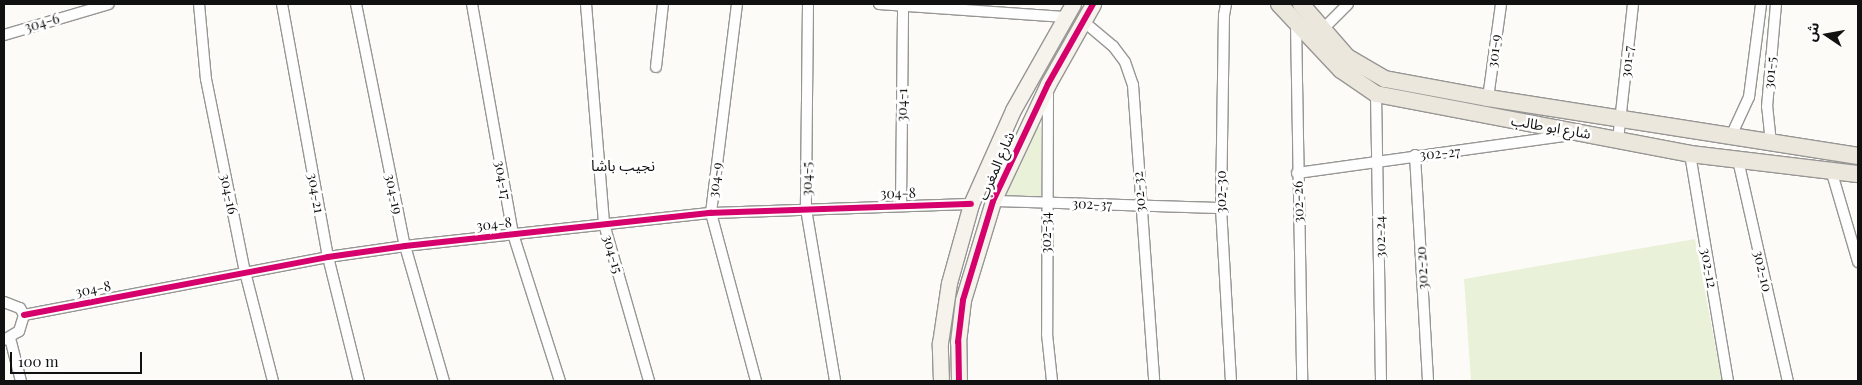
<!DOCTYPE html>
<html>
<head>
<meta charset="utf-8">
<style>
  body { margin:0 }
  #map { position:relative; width:1862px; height:385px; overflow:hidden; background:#fdfbf7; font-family:"Playfair Display","Noto Sans Arabic",serif }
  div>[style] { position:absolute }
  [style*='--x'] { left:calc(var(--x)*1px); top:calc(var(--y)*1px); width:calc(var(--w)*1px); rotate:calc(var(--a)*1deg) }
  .green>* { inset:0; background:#e9f2d8 }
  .roads { filter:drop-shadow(1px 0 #979695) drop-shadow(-1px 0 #979695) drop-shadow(0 1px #979695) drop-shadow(0 -1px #979695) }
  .street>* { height:10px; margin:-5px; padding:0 5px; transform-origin:5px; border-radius:5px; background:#fffefe }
  .secondary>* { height:15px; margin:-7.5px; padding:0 7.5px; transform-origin:7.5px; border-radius:7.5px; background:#f5f3ec }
  .primary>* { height:16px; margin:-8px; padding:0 8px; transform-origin:8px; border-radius:8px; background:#ece7dc }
  .cycleway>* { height:6px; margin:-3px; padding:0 3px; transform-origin:3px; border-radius:3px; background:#d6006c }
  span { translate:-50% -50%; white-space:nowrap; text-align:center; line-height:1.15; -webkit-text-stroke:5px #fff; paint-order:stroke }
  .street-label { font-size:14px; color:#111 }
  .neighbourhood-label { font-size:15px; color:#111 }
  .frame { position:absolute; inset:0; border:5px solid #111; pointer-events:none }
  .north { position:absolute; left:1802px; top:10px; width:50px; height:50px; -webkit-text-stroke:4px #fff; paint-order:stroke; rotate:282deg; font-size:14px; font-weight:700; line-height:20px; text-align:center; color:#111 }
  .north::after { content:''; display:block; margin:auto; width:18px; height:22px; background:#111; clip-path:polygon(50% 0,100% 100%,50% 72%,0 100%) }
  .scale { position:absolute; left:10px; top:352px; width:132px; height:22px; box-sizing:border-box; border:2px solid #111; border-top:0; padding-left:6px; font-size:15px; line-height:18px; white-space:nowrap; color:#111; -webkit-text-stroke:4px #fff; paint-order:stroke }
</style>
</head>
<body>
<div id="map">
  <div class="green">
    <div style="clip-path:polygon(1038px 124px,1041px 127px,1041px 197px,1001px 197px)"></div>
    <div style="clip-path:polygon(1695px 239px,1722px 381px,1471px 381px,1464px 279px)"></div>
  </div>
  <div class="roads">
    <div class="street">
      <div style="--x:199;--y:4;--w:75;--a:84.7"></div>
      <div style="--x:206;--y:79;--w:197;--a:78.6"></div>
      <div style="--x:245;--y:272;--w:113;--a:75.6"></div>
      <div style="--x:282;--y:4;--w:257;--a:79.7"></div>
      <div style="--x:328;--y:257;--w:128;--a:76"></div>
      <div style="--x:356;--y:4;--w:247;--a:78.6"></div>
      <div style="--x:405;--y:246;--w:141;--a:73.9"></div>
      <div style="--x:472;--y:4;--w:234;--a:79.9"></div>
      <div style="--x:513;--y:234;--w:154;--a:72.3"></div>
      <div style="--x:586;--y:4;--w:221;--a:85.3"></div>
      <div style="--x:604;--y:224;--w:163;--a:74"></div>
      <div style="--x:737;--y:4;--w:211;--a:97.1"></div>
      <div style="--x:711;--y:213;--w:174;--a:75"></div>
      <div style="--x:808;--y:4;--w:205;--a:90.6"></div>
      <div style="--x:806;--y:209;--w:174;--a:80.4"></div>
      <div style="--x:879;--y:4;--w:186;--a:4"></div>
      <div style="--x:1226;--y:4;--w:11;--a:100"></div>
      <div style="--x:1224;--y:15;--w:193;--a:90.9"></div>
      <div style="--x:1221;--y:208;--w:173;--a:86.7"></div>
      <div style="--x:1083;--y:21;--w:39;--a:40"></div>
      <div style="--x:1113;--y:46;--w:20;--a:53"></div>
      <div style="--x:1125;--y:62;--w:24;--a:71"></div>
      <div style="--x:1133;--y:85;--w:297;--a:85.9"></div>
      <div style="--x:1296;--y:23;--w:358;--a:89"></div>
      <div style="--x:1321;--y:31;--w:38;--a:-45"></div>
      <div style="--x:4;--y:35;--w:109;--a:-16.4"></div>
      <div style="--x:656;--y:67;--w:63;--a:-83.7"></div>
      <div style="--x:1048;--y:90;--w:244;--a:90.2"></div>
      <div style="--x:1047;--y:334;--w:47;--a:83.9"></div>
      <div style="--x:1376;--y:94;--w:287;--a:89"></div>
      <div style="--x:1488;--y:98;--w:95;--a:-82.1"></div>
      <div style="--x:1731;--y:136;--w:43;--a:-65.2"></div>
      <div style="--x:1749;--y:97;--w:94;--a:-82.6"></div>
      <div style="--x:1618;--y:140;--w:137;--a:-83.7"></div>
      <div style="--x:1771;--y:143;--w:36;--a:-96"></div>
      <div style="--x:1767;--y:107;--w:103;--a:-85"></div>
      <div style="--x:1690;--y:154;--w:230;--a:80.5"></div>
      <div style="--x:1415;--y:155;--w:226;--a:86.7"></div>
      <div style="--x:1738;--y:160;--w:227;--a:77.3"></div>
      <div style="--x:1831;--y:170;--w:96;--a:73.6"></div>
      <div style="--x:1297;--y:173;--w:277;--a:-7.9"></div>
      <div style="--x:993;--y:201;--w:228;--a:1.8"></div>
      <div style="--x:901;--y:205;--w:200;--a:-89.4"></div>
      <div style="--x:4;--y:302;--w:17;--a:21"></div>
      <div style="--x:20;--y:308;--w:8;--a:60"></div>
      <div style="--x:24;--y:315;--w:17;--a:107"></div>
      <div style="--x:19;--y:331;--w:17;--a:149"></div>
      <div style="--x:24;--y:315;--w:309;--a:-10.8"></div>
      <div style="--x:328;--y:257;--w:78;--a:-8.1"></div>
      <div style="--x:405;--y:246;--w:308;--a:-6.2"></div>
      <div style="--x:711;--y:213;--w:260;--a:-2"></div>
      <div style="--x:10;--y:338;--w:44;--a:75.7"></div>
    </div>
    <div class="secondary">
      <div style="--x:941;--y:381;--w:38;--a:-92"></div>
      <div style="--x:940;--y:343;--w:61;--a:-81.5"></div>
      <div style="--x:949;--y:283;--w:82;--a:-74.4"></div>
      <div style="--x:971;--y:204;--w:103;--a:-65.9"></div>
      <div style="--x:1013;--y:110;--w:122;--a:-60.5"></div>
      <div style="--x:959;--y:381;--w:39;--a:-91"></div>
      <div style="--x:958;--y:342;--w:42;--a:-83.2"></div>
      <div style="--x:963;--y:300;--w:103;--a:-73.1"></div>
      <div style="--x:993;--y:201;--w:129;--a:-64.8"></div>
      <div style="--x:1048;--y:84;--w:92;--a:-60.6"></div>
    </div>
    <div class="primary">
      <div style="--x:1279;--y:4;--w:91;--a:46.8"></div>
      <div style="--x:1341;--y:70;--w:42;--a:34.4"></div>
      <div style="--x:1376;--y:94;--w:320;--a:10.8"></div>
      <div style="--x:1690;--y:154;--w:169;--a:6.8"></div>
      <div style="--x:1301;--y:4;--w:70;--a:49"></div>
      <div style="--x:1347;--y:57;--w:44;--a:30.1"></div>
      <div style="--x:1385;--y:79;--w:105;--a:10.5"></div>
      <div style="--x:1488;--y:98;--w:375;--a:8.9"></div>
    </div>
  </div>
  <div class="cycleway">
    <div style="--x:24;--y:315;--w:309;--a:-10.8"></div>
    <div style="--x:328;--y:257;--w:78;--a:-8.1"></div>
    <div style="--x:405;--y:246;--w:308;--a:-6.2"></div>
    <div style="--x:711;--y:213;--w:260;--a:-2"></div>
    <div style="--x:959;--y:381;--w:39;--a:-91"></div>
    <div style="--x:958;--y:342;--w:42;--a:-83.2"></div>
    <div style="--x:963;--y:300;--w:103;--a:-73.1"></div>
    <div style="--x:993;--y:201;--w:129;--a:-64.8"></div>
    <div style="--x:1048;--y:84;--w:92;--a:-60.6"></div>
  </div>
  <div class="street-label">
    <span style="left:42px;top:23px;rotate:-16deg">304-6</span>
    <span style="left:1494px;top:51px;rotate:-83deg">301-9</span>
    <span style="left:1627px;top:62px;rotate:-84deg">301-7</span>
    <span style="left:1770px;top:73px;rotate:-85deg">301-5</span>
    <span style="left:902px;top:105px;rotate:-89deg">304-1</span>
    <span style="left:1551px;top:127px;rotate:10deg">شارع ابو طالب</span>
    <span style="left:1440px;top:153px;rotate:-5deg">302-27</span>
    <span style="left:996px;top:166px;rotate:-67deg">شارع المغرب</span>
    <span style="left:807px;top:179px;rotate:-89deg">304-5</span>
    <span style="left:503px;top:180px;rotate:80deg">304-17</span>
    <span style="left:715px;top:180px;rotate:-83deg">304-9</span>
    <span style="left:1139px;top:192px;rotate:-94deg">302-32</span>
    <span style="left:1221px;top:192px;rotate:-90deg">302-30</span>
    <span style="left:316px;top:193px;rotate:80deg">304-21</span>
    <span style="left:898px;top:193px;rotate:-1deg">304-8</span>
    <span style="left:229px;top:194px;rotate:78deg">304-16</span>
    <span style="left:394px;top:194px;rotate:78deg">304-19</span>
    <span style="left:1298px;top:202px;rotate:-91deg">302-26</span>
    <span style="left:1092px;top:204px;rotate:2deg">302-37</span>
    <span style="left:494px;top:224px;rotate:-6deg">304-8</span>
    <span style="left:1046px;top:233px;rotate:-90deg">302-34</span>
    <span style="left:1380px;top:237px;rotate:-91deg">302-24</span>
    <span style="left:613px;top:254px;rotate:74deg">304-15</span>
    <span style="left:1422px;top:268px;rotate:-93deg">302-20</span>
    <span style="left:1709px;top:268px;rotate:80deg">302-12</span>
    <span style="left:1763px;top:271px;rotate:77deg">302-10</span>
    <span style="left:93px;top:289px;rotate:-11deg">304-8</span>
  </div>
  <div class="neighbourhood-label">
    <span style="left:623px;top:166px">نجيب باشا</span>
  </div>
  <div class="frame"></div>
  <div class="north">ش</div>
  <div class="scale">100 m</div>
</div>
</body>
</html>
